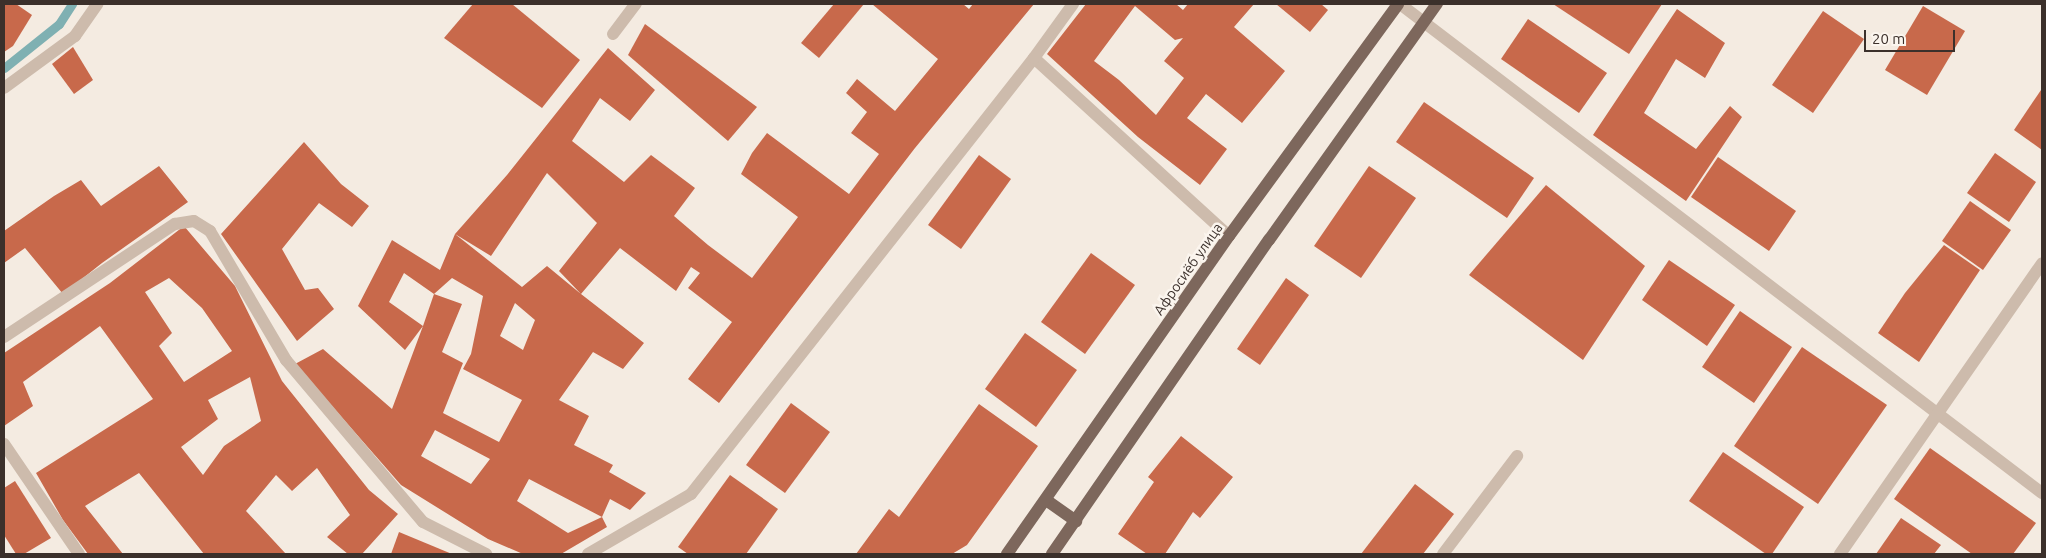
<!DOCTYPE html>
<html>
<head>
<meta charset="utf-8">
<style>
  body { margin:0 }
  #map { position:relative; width:2046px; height:558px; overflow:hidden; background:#f4ebe1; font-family:Ubuntu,sans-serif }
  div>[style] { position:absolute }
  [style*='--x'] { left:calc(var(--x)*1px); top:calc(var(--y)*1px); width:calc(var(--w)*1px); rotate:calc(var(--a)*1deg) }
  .stream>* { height:9px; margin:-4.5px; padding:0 4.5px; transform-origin:4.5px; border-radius:4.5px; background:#7fb0b2 }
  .building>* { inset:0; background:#c8694b }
  .service>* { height:12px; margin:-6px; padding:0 6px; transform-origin:6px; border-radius:6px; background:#cdbbac }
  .minor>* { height:12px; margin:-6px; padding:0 6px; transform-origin:6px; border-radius:6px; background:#cdbbac }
  .primary>* { height:12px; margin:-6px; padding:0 6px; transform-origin:6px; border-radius:6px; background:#7d675c }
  span { translate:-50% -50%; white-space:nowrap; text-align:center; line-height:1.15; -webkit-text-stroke:5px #fbf5ee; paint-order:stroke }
  .street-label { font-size:14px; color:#3b302b }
  .frame { position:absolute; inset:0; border:5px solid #3b302b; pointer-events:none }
  .scale { position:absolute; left:1864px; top:30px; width:91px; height:22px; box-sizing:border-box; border:2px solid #3b302b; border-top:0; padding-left:6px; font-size:15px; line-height:18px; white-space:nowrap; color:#3b302b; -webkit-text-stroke:4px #fbf5ee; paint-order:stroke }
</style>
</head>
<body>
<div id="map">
  <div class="stream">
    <div style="--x:4;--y:68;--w:70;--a:-38.7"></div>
    <div style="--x:59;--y:24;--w:24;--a:-57"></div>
  </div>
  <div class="building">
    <div style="clip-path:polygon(4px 4px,16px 4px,32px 15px,13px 46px,4px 52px)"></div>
    <div style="clip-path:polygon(473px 4px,512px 4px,580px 60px,542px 108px,444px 38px)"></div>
    <div style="clip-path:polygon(834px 4px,864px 4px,819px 58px,801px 43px)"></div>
    <div style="clip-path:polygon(evenodd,872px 4px,963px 4px,969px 9px,973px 4px,1034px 4px,915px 148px,719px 403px,688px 379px,732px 322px,688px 288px,700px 273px,691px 267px,676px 291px,620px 248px,581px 294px,644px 343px,623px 369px,593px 352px,559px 400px,589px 416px,574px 445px,613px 465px,609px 472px,646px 493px,630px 510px,610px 499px,602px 517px,529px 479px,517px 501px,568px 533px,602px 517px,607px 527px,561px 554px,523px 554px,488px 539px,401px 485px,295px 364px,323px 349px,392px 409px,423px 326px,405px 350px,358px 306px,392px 240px,440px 270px,455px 234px,522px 287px,547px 266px,581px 294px,559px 271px,597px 223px,547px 173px,491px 256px,455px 234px,507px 175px,608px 48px,655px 90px,630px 121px,600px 98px,572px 141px,624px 182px,651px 155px,695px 188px,674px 216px,708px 245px,752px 278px,798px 217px,741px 174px,752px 153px,767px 133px,849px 194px,879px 154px,851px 133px,867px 112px,846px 93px,857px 79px,895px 111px,938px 59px,872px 4px,404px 273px,434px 294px,452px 278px,483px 296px,471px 354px,463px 369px,522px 400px,499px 442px,443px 413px,463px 363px,442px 352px,462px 304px,434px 294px,423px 326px,389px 302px,404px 273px,872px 4px,515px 303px,535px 320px,523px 350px,500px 336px,515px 303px,872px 4px,435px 430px,490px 459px,471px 484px,421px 456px,435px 430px)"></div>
    <div style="clip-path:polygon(evenodd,1086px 4px,1176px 4px,1183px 10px,1188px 4px,1254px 4px,1234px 27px,1285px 71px,1242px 123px,1206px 94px,1187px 118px,1227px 149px,1200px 185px,1138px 137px,1047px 54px,1086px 4px,1135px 6px,1175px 40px,1183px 38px,1164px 61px,1184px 78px,1156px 115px,1119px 80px,1094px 61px,1135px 6px)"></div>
    <div style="clip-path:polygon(1276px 4px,1321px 4px,1328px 10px,1310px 32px)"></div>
    <div style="clip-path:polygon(1553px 4px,1662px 4px,1629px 54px)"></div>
    <div style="clip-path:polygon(1923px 6px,1965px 31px,1927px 95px,1885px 70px)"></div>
    <div style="clip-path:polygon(1677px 9px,1725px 43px,1705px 78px,1676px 59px,1644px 113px,1696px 149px,1730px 106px,1742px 117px,1686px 201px,1593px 135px)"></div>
    <div style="clip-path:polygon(1823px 11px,1864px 39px,1813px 113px,1772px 85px)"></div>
    <div style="clip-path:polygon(1528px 19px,1607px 73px,1579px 113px,1501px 59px)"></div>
    <div style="clip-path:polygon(645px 24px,757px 107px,728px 141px,628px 55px)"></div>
    <div style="clip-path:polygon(73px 47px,93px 80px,74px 94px,52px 64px)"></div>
    <div style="clip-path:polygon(2041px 90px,2042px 91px,2042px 150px,2014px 130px)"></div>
    <div style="clip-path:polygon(1424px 102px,1534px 178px,1507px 218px,1396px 142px)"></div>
    <div style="clip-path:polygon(304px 142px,341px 184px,369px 206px,352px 227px,319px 203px,282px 249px,305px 290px,318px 288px,334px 309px,297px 341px,221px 234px)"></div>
    <div style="clip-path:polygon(1995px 153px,2036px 182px,2009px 222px,1967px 193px)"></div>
    <div style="clip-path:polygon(979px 155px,1011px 179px,961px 249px,928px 225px)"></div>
    <div style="clip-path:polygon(1718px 157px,1796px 211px,1769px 251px,1691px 197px)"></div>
    <div style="clip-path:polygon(159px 166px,188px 202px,102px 263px,63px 294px,25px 248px,4px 263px,4px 231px,54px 196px,81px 180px,101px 206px)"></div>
    <div style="clip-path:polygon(1369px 166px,1416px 198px,1361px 278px,1314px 246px)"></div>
    <div style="clip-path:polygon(1546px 185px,1645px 266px,1583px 360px,1469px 275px)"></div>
    <div style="clip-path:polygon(1970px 201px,2011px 230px,1983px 270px,1942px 241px)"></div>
    <div style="clip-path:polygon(evenodd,184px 226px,235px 286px,282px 381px,369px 490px,398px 514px,362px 554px,348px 554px,327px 537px,350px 515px,317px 468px,292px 491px,276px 475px,246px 511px,286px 554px,204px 554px,139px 473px,85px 506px,123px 554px,88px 554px,63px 520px,36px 473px,153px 399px,100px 326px,23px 382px,33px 406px,4px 426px,4px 353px,110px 283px,184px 226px,169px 278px,202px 308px,232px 351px,184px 382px,159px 346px,172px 333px,145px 292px,169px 278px,184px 226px,250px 377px,261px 421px,224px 446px,203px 475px,181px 447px,218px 419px,208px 400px,250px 377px)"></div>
    <div style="clip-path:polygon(1944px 245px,1980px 270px,1919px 362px,1878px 333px,1905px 293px)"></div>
    <div style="clip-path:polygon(1091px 253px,1135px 285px,1085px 354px,1041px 322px)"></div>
    <div style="clip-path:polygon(1669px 260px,1735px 305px,1707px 346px,1642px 300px)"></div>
    <div style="clip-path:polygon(1286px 278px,1309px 295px,1260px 365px,1237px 349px)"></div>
    <div style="clip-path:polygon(1740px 311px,1792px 347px,1754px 403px,1702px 367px)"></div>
    <div style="clip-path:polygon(1025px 333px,1077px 370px,1036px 427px,985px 389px)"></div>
    <div style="clip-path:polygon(1802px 347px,1887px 405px,1818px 504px,1734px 446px)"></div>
    <div style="clip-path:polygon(791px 403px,830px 432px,785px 493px,746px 465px)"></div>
    <div style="clip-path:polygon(979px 404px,1038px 446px,967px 545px,952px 554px,856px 554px,889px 509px,899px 517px)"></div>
    <div style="clip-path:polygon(1181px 436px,1233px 477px,1200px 518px,1193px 512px,1165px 554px,1147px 554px,1118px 534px,1154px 482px,1148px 477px)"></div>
    <div style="clip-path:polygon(1930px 448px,2036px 523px,2013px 554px,1972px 554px,1894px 499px)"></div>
    <div style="clip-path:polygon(1723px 452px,1804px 507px,1772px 554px,1766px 554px,1689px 501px)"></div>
    <div style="clip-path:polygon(730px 475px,778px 509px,746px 554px,688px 554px,678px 547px)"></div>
    <div style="clip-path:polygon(15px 481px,51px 538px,24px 554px,16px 554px,4px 535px,4px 488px)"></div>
    <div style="clip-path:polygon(1415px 484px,1454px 514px,1423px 554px,1361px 554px)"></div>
    <div style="clip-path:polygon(1901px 518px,1941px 545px,1934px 554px,1876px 554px)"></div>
    <div style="clip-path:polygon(399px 532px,452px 554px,391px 554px)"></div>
  </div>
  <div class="service">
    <div style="--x:1443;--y:554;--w:123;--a:-52.9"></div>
  </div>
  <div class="minor">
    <div style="--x:1400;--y:4;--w:807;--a:37.3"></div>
    <div style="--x:613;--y:34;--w:38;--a:-53"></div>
    <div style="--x:1034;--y:58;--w:264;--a:42.4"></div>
    <div style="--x:4;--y:88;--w:88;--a:-36.2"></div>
    <div style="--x:75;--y:36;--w:39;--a:-55"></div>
    <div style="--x:4;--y:337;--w:205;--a:-33.5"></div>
    <div style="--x:175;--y:224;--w:19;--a:-9"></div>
    <div style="--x:194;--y:221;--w:19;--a:32"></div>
    <div style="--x:210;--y:231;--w:150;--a:59.5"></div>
    <div style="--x:286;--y:360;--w:212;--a:49.8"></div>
    <div style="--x:423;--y:522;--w:71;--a:26.9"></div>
    <div style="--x:4;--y:444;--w:133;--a:55.7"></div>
    <div style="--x:588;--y:554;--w:119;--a:-30.2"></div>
    <div style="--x:691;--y:494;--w:555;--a:-51.81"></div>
    <div style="--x:1034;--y:58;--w:67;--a:-54.2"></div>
    <div style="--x:1840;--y:554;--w:354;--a:-55.2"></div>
  </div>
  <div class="primary">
    <div style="--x:1046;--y:500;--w:37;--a:35"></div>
    <div style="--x:1007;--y:554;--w:388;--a:-55.1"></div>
    <div style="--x:1229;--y:236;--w:287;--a:-53.9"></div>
    <div style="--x:1052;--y:554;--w:382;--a:-55.4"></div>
    <div style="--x:1269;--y:240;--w:290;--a:-54.6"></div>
  </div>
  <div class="street-label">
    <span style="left:1188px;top:269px;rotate:-55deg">Афросиёб улица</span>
  </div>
  <div class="frame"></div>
  <div class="scale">20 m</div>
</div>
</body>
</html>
